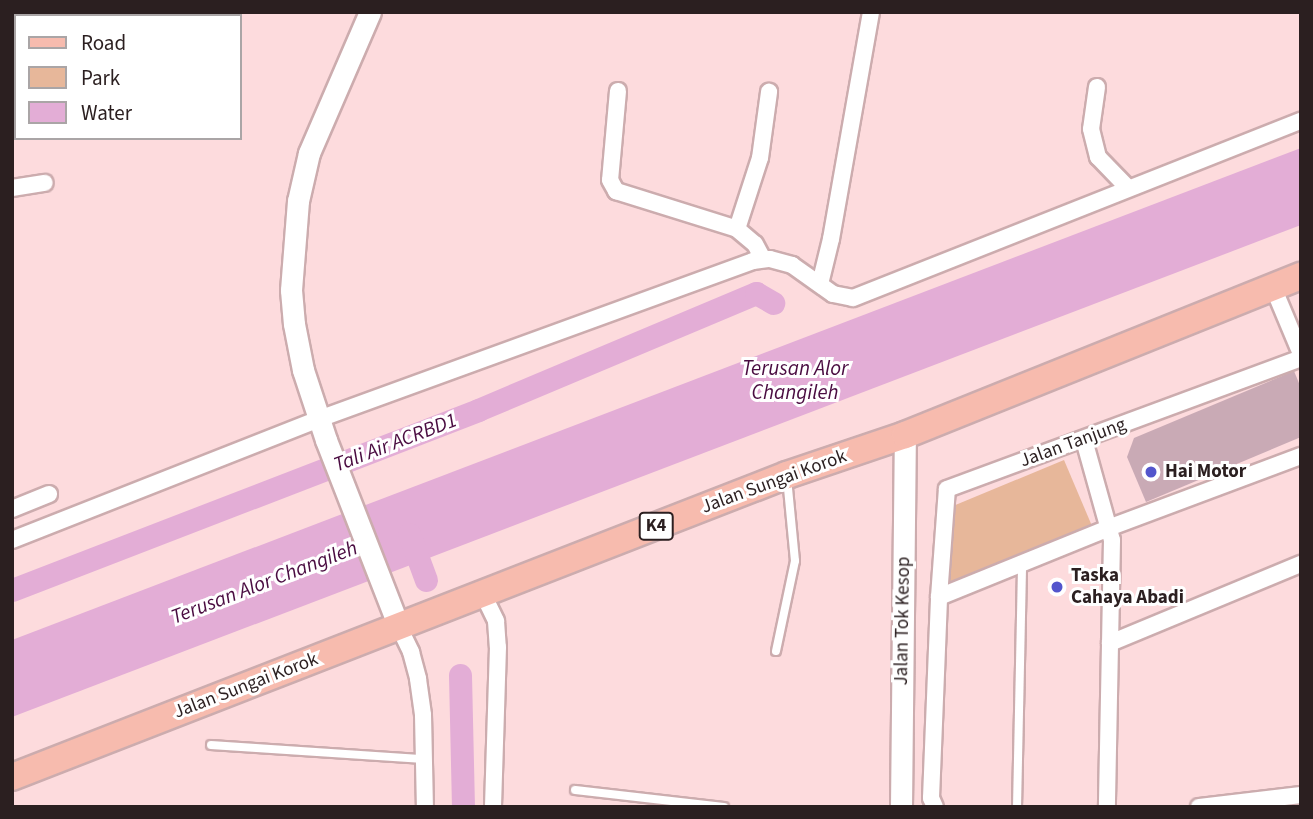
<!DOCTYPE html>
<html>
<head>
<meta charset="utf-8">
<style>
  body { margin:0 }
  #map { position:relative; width:1313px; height:819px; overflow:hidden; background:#fddbdd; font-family:"Source Sans 3",sans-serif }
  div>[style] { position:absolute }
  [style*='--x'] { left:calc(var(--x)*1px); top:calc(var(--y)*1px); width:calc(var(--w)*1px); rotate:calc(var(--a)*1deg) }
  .green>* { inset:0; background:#e7b79a }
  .water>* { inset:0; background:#e3add6 }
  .canal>* { height:23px; margin:-11.5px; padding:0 11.5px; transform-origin:11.5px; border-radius:11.5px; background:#e3add6 }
  .building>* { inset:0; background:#c9aab5 }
  .roads { filter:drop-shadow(2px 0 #ccacae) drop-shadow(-2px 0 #ccacae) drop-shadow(0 2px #ccacae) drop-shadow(0 -2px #ccacae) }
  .service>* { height:8px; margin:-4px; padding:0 4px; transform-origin:4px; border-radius:4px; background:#fff }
  .minor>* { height:16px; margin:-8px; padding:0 8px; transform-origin:8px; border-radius:8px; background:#fff }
  .tertiary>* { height:21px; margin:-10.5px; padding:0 10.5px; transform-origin:10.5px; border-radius:10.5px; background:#fff }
  .primary>* { height:26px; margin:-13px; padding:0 13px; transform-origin:13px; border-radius:13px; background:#f7bbae }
  .dots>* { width:19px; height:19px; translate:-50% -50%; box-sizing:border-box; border:4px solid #fff; border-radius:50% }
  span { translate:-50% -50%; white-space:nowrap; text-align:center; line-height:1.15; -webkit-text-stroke:6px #fff; paint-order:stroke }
  .shield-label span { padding:2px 5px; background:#fff; border:2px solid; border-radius:5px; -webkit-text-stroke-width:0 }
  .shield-label { font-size:18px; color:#2b1f20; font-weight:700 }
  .street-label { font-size:19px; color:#2b1f20 }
  .poi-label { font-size:19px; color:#2b1f20; font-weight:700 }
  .left { translate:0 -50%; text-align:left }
  .water-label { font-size:21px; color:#4a0c41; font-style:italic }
  .frame { position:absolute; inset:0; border:14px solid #2b1f20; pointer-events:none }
  .legend { position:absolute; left:14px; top:14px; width:228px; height:126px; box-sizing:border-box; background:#fff; border:2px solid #aaa5a6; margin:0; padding:9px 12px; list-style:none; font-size:21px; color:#2b1f20 }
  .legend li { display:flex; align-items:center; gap:14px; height:35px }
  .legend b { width:35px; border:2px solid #aaa5a6 }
</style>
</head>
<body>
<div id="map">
  <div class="green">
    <div style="clip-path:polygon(1064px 460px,1092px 526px,944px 589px,953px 506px)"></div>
  </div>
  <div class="water">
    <div style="clip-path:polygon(1301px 148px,1301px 225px,12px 717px,12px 640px)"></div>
  </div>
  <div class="canal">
    <div style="--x:409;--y:534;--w:49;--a:69.7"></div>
    <div style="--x:12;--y:590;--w:500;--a:-21.1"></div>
    <div style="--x:478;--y:410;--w:302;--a:-22.8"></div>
    <div style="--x:756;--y:293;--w:20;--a:30"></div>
    <div style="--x:460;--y:675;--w:132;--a:88.7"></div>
  </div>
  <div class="building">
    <div style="clip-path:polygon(1294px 371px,1301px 388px,1301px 437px,1146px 502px,1127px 457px,1134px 438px)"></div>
  </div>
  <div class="roads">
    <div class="service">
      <div style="--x:776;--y:651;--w:92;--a:-78.1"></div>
      <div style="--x:795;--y:561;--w:83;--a:-95.5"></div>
      <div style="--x:211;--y:745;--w:213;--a:3.8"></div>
      <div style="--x:575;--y:790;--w:150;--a:6.5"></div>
      <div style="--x:1017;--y:807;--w:244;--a:-88.8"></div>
    </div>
    <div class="minor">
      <div style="--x:1097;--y:87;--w:42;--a:98.1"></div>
      <div style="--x:1091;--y:129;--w:29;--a:76"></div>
      <div style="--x:1098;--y:157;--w:43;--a:45.9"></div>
      <div style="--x:618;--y:91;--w:89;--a:95.1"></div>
      <div style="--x:610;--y:180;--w:13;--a:61"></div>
      <div style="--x:616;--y:191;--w:127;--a:17.4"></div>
      <div style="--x:737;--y:229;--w:23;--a:40"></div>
      <div style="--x:755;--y:244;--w:17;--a:62"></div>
      <div style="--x:12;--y:188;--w:33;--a:-9"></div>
      <div style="--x:737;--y:229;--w:75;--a:-72.1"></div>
      <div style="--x:760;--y:158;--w:67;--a:-82.2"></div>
      <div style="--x:820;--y:284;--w:46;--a:-76.3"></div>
      <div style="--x:831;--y:239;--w:230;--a:-80"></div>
      <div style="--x:1273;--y:287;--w:73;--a:67.3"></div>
      <div style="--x:1084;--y:440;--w:104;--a:74.4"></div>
      <div style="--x:1112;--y:540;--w:267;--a:91.1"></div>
      <div style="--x:12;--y:509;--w:40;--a:-22"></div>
      <div style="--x:12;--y:540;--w:330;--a:-21.5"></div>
      <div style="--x:319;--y:419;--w:462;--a:-20"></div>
      <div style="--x:753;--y:261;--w:17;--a:-7"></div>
      <div style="--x:770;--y:259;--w:23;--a:15"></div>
      <div style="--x:792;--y:265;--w:50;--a:35.3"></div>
      <div style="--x:833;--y:294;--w:20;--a:11"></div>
      <div style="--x:853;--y:298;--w:482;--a:-21.6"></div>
      <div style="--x:483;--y:594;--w:30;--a:64"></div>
      <div style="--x:496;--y:621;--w:26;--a:86"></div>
      <div style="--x:498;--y:647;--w:160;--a:91.8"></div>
      <div style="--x:939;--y:597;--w:108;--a:-85.8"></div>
      <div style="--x:947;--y:489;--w:377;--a:-20.3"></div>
      <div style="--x:399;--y:627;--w:28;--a:64"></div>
      <div style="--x:411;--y:652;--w:28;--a:75"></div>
      <div style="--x:418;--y:679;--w:36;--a:82"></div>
      <div style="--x:423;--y:715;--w:92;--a:88.8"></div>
      <div style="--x:1110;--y:643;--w:207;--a:-22.5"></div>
      <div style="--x:935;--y:807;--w:10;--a:-114"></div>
      <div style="--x:931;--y:798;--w:201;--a:-87.7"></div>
      <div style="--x:939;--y:597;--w:186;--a:-22.1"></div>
      <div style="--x:1111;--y:527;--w:203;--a:-20.5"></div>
      <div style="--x:1199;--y:807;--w:103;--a:-6.7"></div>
    </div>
    <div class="tertiary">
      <div style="--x:370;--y:12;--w:154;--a:113.4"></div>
      <div style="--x:309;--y:153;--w:49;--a:102.9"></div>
      <div style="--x:298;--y:201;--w:89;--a:94.5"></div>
      <div style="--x:291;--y:290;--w:34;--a:85"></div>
      <div style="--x:294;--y:324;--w:47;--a:78.9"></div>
      <div style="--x:303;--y:370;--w:74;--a:71.8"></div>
      <div style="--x:326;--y:440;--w:201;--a:68.7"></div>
      <div style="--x:901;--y:807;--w:372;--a:-89.4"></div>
    </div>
    <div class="primary">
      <div style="--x:12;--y:777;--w:832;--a:-21.29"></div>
      <div style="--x:787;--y:475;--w:125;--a:-18.7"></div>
      <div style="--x:905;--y:435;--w:427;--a:-21.9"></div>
    </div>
  </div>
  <div class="dots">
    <div style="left:1151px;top:472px;background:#5355cc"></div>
    <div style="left:1057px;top:587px;background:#5355cc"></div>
  </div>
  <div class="shield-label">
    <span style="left:656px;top:526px">K4</span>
  </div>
  <div class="street-label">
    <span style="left:1073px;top:443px;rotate:-20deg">Jalan Tanjung</span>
    <span style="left:774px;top:482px;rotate:-20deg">Jalan Sungai Korok</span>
    <span style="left:903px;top:621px;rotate:-89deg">Jalan Tok Kesop</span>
    <span style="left:246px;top:686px;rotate:-21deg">Jalan Sungai Korok</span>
  </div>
  <div class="poi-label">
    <span class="left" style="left:1165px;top:472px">Hai Motor</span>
    <span class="left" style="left:1071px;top:587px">Taska<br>Cahaya Abadi</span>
  </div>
  <div class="water-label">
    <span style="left:795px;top:380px">Terusan Alor<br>Changileh</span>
    <span style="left:395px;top:442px;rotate:-21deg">Tali Air ACRBD1</span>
    <span style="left:264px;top:582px;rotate:-21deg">Terusan Alor Changileh</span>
  </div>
  <div class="frame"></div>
  <ul class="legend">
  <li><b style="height:9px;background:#f7bbae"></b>Road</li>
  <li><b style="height:19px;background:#e7b79a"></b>Park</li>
  <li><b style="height:19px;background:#e3add6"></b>Water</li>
  </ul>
</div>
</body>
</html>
